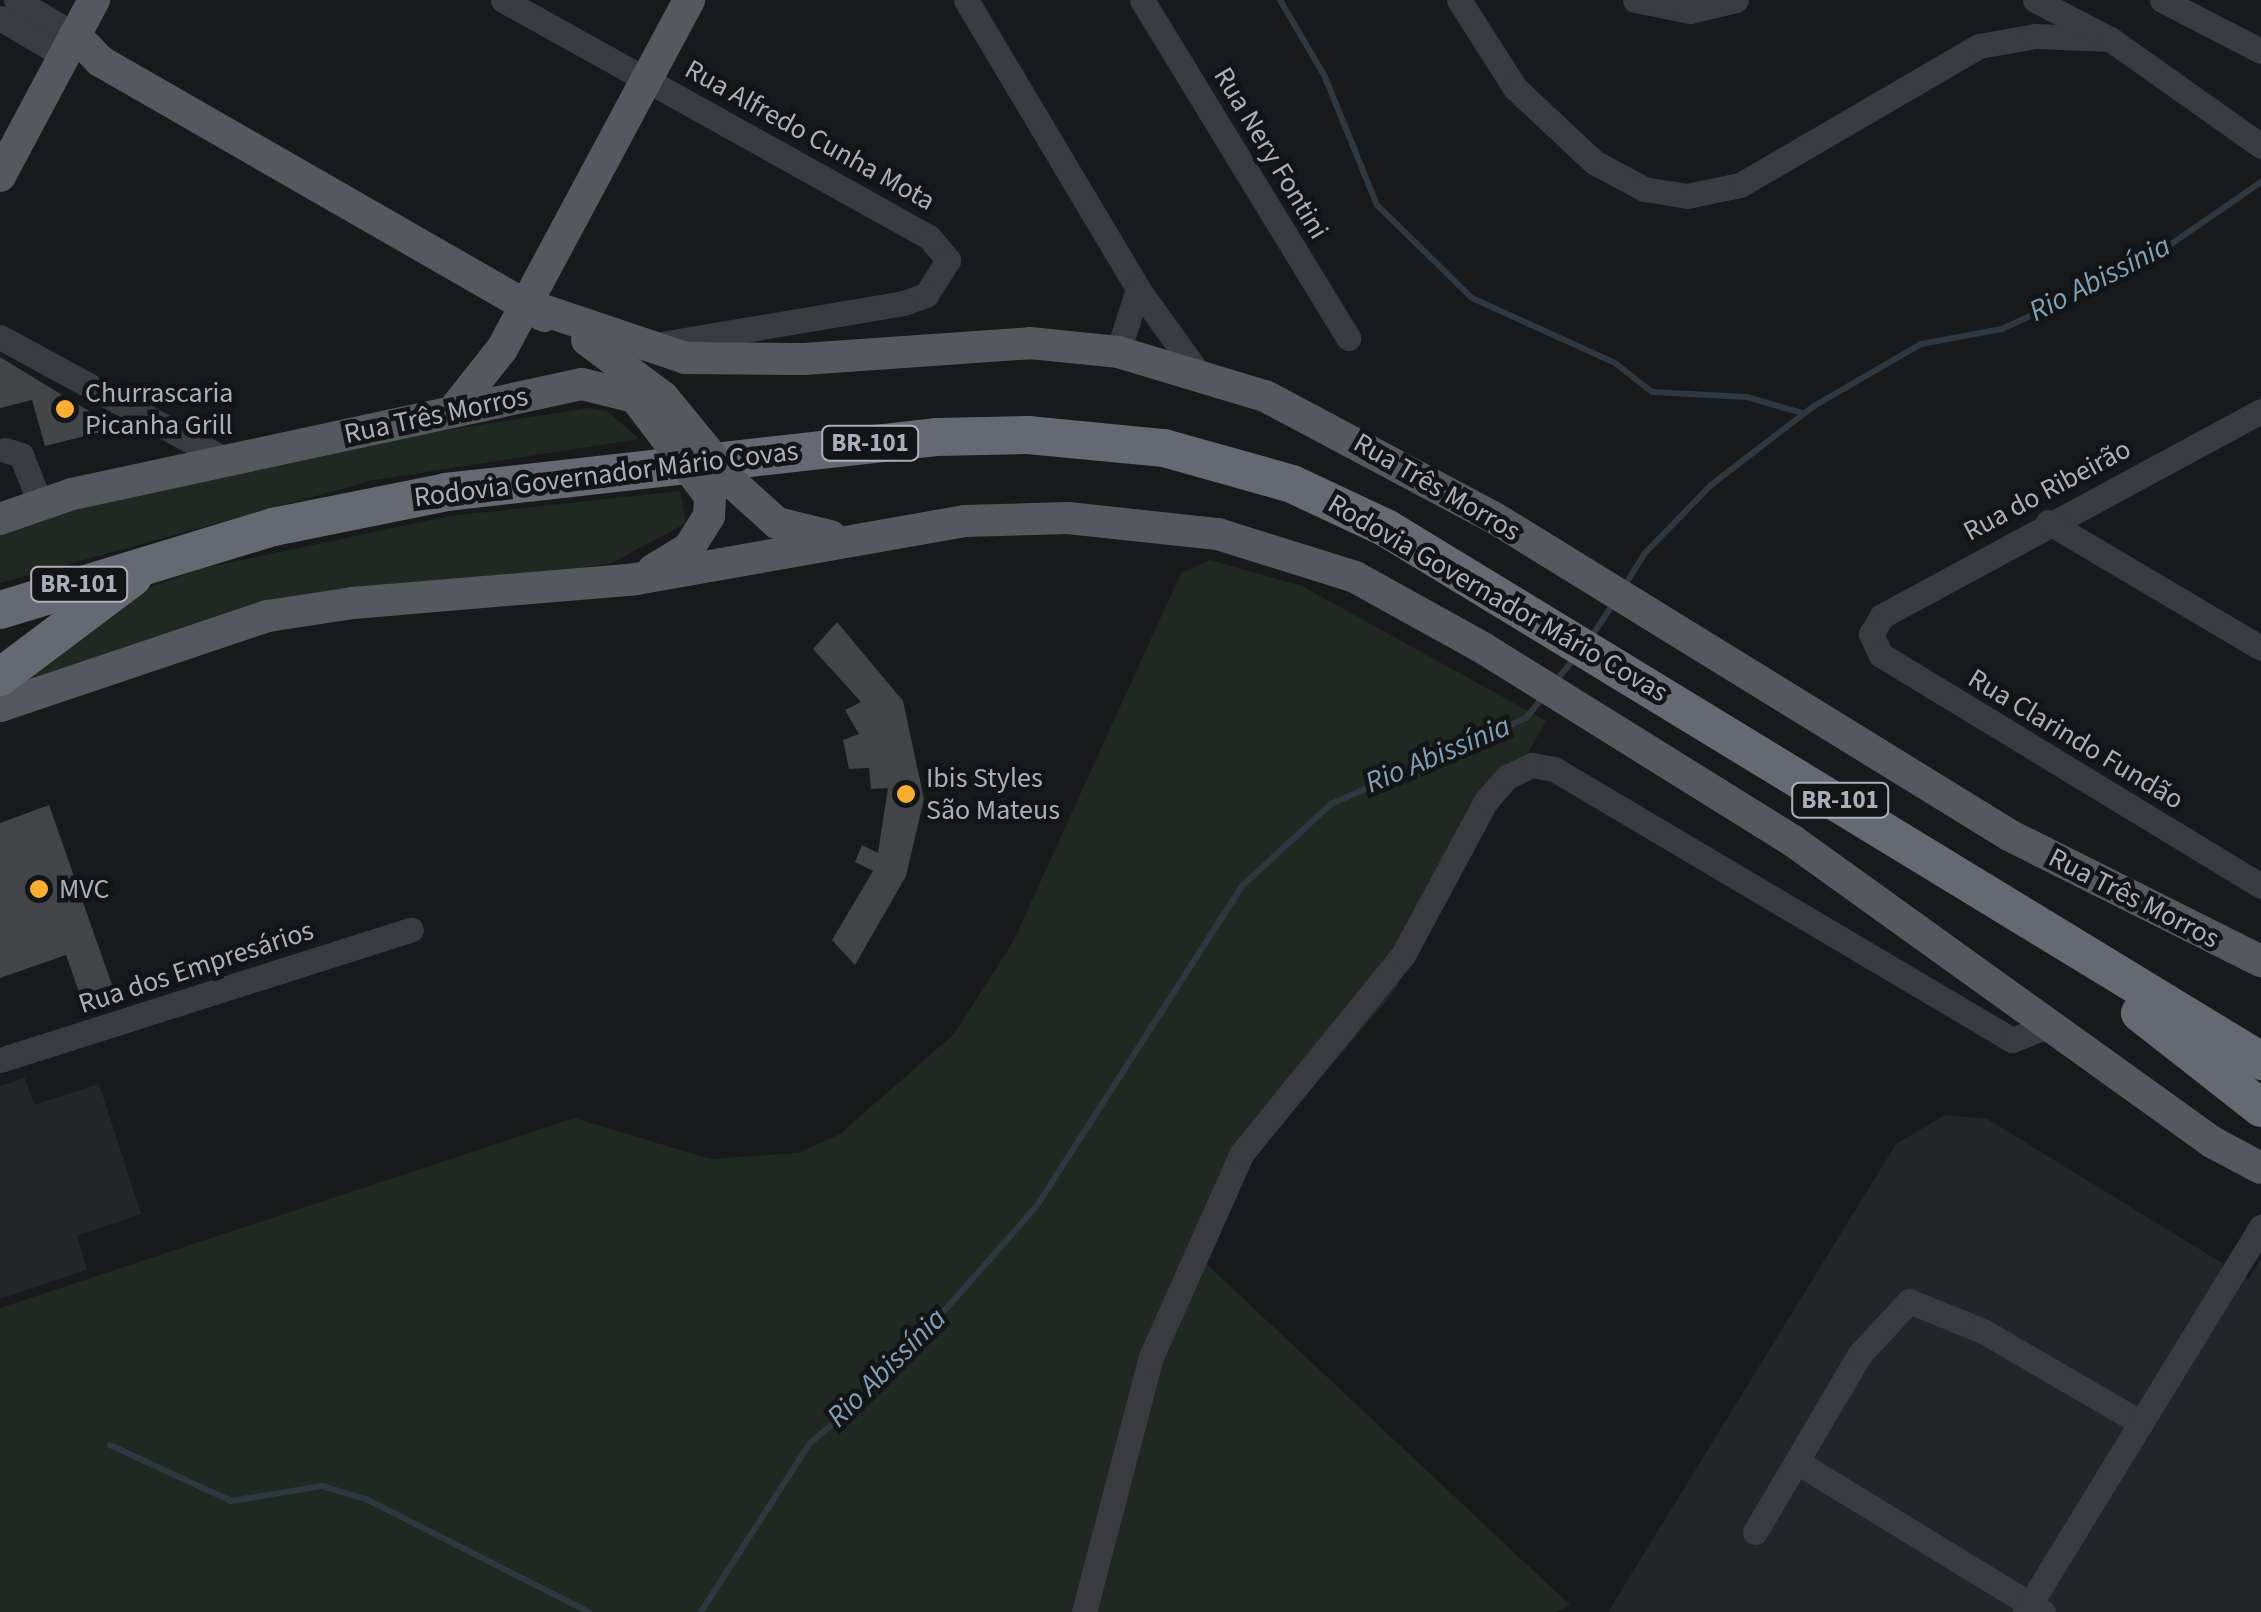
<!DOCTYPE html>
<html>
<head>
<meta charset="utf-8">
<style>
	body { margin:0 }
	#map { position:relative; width:2261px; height:1612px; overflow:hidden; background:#18191b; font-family:"Source Sans 3",sans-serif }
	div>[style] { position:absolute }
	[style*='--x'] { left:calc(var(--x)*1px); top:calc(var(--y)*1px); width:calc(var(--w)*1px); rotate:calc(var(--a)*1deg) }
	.built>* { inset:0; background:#242528 }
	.green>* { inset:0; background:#202921 }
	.stream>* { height:6px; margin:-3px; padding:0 3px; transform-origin:3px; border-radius:3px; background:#2e3840 }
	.building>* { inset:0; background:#424448 }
	.minor>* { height:25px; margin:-12.5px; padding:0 12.5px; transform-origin:12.5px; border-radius:12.5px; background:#393b40 }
	.major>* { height:32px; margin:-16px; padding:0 16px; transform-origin:16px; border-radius:16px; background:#55585f }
	.highway>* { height:38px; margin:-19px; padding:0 19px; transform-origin:19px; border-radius:19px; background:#656971 }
	.major-bridge>* { height:32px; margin:-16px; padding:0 16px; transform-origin:16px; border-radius:16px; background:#55585f }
	.dots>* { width:28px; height:28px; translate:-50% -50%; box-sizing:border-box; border:5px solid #131416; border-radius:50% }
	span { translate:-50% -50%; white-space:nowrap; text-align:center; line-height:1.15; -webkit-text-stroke:9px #131416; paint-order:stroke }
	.shield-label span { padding:2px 8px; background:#131416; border:2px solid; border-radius:8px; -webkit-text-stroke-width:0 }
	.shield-label { font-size:25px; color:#aab0bb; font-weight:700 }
	.street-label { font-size:28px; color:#aab0bb }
	.poi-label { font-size:28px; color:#aab0bb }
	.left { translate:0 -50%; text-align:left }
	.water-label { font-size:30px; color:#80a0b7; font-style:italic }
</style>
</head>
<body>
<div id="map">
	<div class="built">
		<div style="clip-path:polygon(25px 1078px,34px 1105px,99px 1084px,141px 1214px,77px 1236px,87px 1270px,0 1299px,0 1086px)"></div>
		<div style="clip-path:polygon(1945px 1115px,1987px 1119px,2248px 1279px,2261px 1259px,2261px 1612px,1608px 1612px,1896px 1144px)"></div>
	</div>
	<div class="green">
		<div style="clip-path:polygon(588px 408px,607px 411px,639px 439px,374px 480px,0 583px,0 531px,38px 517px,335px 448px)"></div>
		<div style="clip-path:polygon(680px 491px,686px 523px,612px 563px,172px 632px,0 692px,133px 594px,200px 569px,450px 516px)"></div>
		<div style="clip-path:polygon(1210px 560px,1302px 586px,1546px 721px,1393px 993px,1252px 1159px,1199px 1257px,1570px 1605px,1556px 1612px,0 1612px,0 1308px,574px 1118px,710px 1159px,798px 1153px,840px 1134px,954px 1034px,1013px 942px,1181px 573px)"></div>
	</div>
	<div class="stream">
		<div style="--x:1280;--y:0;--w:89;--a:59.7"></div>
		<div style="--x:1325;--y:77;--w:138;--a:67.9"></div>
		<div style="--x:1377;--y:205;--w:133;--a:44.4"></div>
		<div style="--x:1472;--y:298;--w:157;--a:24.4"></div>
		<div style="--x:1615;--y:363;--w:47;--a:38.1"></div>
		<div style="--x:1652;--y:392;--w:95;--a:3"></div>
		<div style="--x:1747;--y:397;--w:57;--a:16.2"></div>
		<div style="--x:1625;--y:585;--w:36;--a:-58"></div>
		<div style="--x:1644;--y:554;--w:96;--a:-45.8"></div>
		<div style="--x:1711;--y:485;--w:130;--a:-37.5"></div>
		<div style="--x:1814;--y:406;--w:124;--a:-30.1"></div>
		<div style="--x:1921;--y:344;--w:82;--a:-10.5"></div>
		<div style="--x:2002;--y:329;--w:76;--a:-24.9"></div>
		<div style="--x:2071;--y:297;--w:105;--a:-27.3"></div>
		<div style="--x:2164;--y:249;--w:118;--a:-34.6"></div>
		<div style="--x:1590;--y:639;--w:42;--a:-56.7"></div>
		<div style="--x:1555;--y:682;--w:32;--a:-51"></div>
		<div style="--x:110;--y:1445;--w:133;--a:24.8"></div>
		<div style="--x:231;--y:1501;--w:92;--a:-9.4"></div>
		<div style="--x:322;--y:1486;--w:46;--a:16.5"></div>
		<div style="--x:366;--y:1499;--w:250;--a:26.9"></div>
		<div style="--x:701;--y:1612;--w:201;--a:-57.2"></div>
		<div style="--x:810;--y:1443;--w:89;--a:-40"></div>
		<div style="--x:878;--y:1386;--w:239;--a:-48.6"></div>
		<div style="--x:1036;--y:1207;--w:383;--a:-57.3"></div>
		<div style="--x:1243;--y:885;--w:120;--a:-42.6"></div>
		<div style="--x:1331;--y:804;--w:213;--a:-23.8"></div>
		<div style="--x:1526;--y:718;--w:28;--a:-51"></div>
	</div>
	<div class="building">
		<div style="clip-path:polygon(0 357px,59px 393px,117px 428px,45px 446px,32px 400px,0 408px)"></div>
		<div style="clip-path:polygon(837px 622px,903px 701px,924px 799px,906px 876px,855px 965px,832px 940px,873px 871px,855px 862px,862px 845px,878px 853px,888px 788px,871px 789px,869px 768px,849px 769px,843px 740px,859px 734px,845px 710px,861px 702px,813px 649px)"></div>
		<div style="clip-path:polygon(49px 805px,119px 1005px,87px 1015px,66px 955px,0 978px,0 823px)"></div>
	</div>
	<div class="minor">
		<div style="--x:16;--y:0;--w:69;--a:30.7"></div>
		<div style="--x:503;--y:0;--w:487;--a:29.1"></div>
		<div style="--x:929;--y:237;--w:30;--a:50"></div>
		<div style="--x:948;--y:260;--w:41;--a:122.2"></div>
		<div style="--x:926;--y:295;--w:23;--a:160"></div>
		<div style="--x:904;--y:303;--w:257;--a:170.4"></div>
		<div style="--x:966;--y:0;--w:336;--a:59.2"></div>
		<div style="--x:1138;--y:289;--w:100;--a:54.4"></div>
		<div style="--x:1142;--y:0;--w:396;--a:58.6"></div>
		<div style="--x:1459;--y:0;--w:104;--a:57.5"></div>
		<div style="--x:1515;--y:88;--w:108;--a:43.1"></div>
		<div style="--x:1594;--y:162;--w:57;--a:28.4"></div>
		<div style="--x:1644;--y:189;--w:44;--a:9.2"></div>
		<div style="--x:1687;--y:196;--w:54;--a:-11.7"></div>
		<div style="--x:1740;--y:185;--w:276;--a:-30.2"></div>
		<div style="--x:1979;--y:46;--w:57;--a:-10.1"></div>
		<div style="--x:2035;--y:36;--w:75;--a:2.3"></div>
		<div style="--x:1635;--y:0;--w:56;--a:11.3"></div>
		<div style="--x:1690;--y:11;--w:47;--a:-13.4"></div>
		<div style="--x:2035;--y:0;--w:85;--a:27.5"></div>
		<div style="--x:2110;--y:39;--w:185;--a:35.3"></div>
		<div style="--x:2162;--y:0;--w:111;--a:27.3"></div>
		<div style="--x:0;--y:18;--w:74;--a:30.7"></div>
		<div style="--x:0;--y:337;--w:257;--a:28.6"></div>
		<div style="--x:1118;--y:352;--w:66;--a:-72.4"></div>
		<div style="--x:2261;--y:411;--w:431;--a:151.6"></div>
		<div style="--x:1882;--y:616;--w:21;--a:121"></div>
		<div style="--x:1871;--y:634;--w:23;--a:65"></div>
		<div style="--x:1881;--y:655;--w:445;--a:31.3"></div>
		<div style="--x:5;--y:450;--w:17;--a:17"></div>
		<div style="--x:21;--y:455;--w:52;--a:68.4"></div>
		<div style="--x:2048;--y:522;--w:247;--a:30.6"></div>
		<div style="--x:0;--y:1060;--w:431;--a:-17.6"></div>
		<div style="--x:1797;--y:1462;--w:288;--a:31.4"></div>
		<div style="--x:1755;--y:1532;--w:207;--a:-59.5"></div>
		<div style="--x:1860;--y:1354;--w:72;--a:-47.2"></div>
		<div style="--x:1909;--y:1301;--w:80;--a:22.1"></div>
		<div style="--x:1983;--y:1331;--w:183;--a:30.2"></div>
		<div style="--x:1084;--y:1612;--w:264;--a:-75.3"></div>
		<div style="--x:1151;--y:1357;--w:223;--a:-66"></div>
		<div style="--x:1242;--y:1153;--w:255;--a:-50.9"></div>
		<div style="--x:1403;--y:955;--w:175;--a:-61.7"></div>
		<div style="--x:1486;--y:801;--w:32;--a:-49"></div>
		<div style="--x:1507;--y:777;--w:28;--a:-26"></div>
		<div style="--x:1532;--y:765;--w:22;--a:10"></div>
		<div style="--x:1554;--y:769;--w:532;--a:30.61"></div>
		<div style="--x:2012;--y:1040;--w:44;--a:-21.3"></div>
		<div style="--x:2025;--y:1612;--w:452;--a:-58.5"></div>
	</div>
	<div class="major">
		<div style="--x:75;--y:35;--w:36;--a:46"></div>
		<div style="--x:100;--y:61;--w:512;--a:29.87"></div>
		<div style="--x:0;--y:176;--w:200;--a:-61.9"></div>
		<div style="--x:525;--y:304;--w:169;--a:18.6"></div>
		<div style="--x:685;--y:358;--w:119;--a:0.5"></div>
		<div style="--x:804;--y:359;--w:227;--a:-4"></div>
		<div style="--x:1030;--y:343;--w:88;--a:5.8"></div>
		<div style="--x:1118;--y:352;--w:153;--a:16.7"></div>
		<div style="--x:1265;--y:396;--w:258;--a:28"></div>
		<div style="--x:1493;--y:517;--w:606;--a:31.64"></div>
		<div style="--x:2009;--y:835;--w:282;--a:26.6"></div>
		<div style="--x:587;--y:340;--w:95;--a:36.9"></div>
		<div style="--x:452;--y:412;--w:80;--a:-51.6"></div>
		<div style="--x:502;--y:349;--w:396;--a:-61.8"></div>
		<div style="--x:736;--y:486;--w:55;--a:42.1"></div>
		<div style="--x:777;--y:523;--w:55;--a:13.8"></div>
		<div style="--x:0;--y:519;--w:76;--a:-19.1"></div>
		<div style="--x:72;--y:494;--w:522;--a:-12.17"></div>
		<div style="--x:582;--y:384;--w:55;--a:13.8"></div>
		<div style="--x:653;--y:570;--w:42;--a:-31.4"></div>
		<div style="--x:689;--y:548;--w:38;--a:-58"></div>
		<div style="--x:709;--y:516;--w:20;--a:-87"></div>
		<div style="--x:0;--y:706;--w:283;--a:-18.6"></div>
		<div style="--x:268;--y:616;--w:86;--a:-8.7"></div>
		<div style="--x:353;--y:603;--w:284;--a:-4.8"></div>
		<div style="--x:636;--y:579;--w:334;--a:-10"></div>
		<div style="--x:965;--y:521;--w:103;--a:-1.7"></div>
		<div style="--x:1068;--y:518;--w:151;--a:6.1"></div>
		<div style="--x:1218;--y:534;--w:144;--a:17.4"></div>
		<div style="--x:1355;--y:577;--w:146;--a:29"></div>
		<div style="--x:1483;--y:648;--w:365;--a:31.9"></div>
		<div style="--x:1793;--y:841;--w:516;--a:35.69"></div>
		<div style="--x:2212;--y:1142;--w:55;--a:28"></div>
	</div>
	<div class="highway">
		<div style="--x:0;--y:610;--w:285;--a:-16.9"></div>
		<div style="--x:273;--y:527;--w:177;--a:-11.4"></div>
		<div style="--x:446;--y:492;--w:493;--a:-6.4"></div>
		<div style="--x:936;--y:437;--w:92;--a:-1.2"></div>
		<div style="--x:1028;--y:435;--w:137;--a:5.5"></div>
		<div style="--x:1164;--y:448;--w:133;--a:15.7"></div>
		<div style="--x:1292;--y:484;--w:104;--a:25.1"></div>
		<div style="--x:1386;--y:528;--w:1025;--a:31.35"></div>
		<div style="--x:0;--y:677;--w:166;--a:-36.9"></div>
		<div style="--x:2140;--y:1013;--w:154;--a:38.1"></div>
	</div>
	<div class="major-bridge">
		<div style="--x:635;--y:397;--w:124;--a:52.9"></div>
		<div style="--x:663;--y:397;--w:115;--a:50.6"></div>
	</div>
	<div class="dots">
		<div style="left:65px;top:409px;background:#f9ae32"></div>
		<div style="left:906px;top:794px;background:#f9ae32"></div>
		<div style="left:39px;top:889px;background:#f9ae32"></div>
	</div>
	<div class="shield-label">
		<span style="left:870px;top:443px">BR-101</span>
		<span style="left:79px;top:584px">BR-101</span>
		<span style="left:1840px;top:800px">BR-101</span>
	</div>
	<div class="street-label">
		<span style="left:810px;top:135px;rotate:29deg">Rua Alfredo Cunha Mota</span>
		<span style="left:1271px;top:153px;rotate:59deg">Rua Nery Fontini</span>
		<span style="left:436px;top:415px;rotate:-12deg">Rua Três Morros</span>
		<span style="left:606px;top:474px;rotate:-7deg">Rodovia Governador Mário Covas</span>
		<span style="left:1437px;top:487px;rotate:30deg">Rua Três Morros</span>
		<span style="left:2047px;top:490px;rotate:-28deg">Rua do Ribeirão</span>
		<span style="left:1498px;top:598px;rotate:30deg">Rodovia Governador Mário Covas</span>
		<span style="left:2076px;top:739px;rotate:31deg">Rua Clarindo Fundão</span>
		<span style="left:2134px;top:898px;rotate:27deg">Rua Três Morros</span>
		<span style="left:196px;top:967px;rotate:-18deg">Rua dos Empresários</span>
	</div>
	<div class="poi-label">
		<span class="left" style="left:85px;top:409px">Churrascaria<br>Picanha Grill</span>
		<span class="left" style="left:926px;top:794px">Ibis Styles<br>São Mateus</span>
		<span class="left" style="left:59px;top:889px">MVC</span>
	</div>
	<div class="water-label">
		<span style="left:2100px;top:279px;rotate:-27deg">Rio Abissínia</span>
		<span style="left:1438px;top:755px;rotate:-23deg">Rio Abissínia</span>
		<span style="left:887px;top:1368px;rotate:-45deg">Rio Abissínia</span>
	</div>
</div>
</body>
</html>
